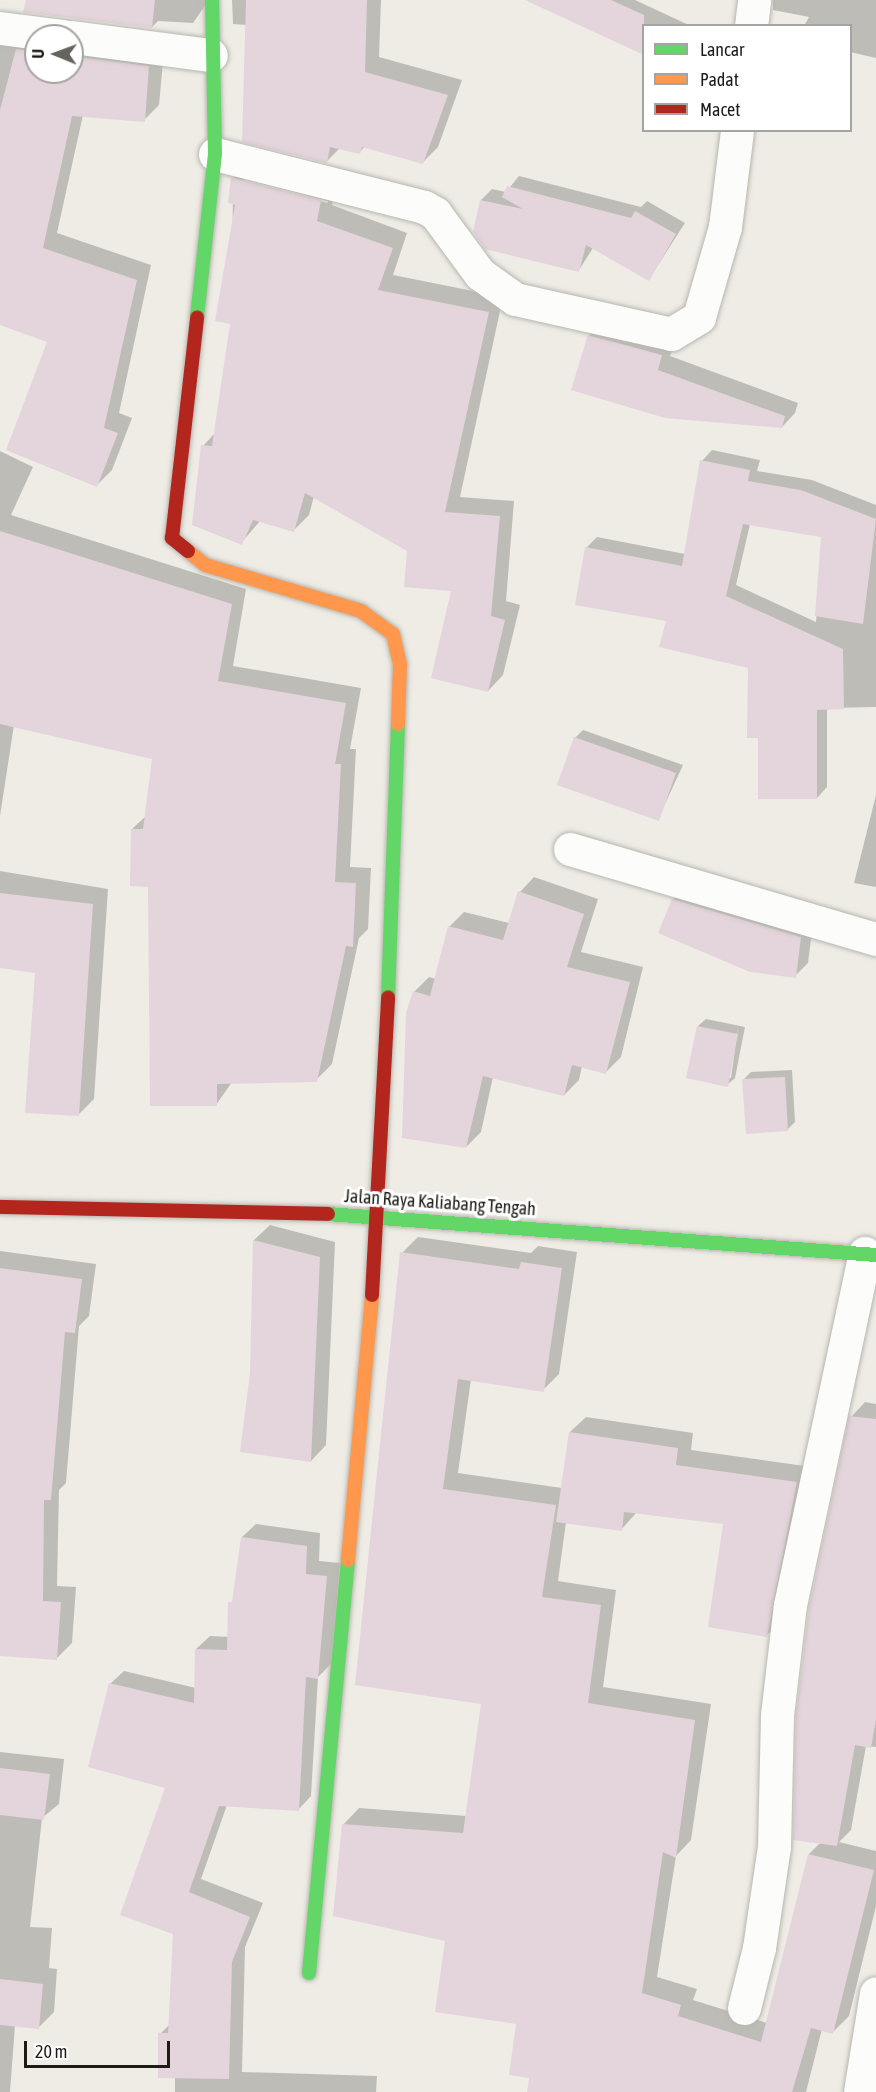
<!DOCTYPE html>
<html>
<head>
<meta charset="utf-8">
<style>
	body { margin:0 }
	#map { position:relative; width:876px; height:2092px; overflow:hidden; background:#eeece5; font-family:"Asap Condensed",sans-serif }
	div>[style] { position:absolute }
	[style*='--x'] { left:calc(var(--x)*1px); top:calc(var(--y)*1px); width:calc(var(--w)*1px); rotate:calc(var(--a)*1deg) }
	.shadow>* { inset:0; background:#0003 }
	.building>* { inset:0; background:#e4d4db }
	.roads { filter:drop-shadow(0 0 2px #b7b6b0) drop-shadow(0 0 2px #b7b6b0) }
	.street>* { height:33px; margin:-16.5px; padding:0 16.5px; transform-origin:16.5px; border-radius:16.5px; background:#fcfcfb }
	.fast>* { height:14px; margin:-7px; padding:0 7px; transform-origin:7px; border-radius:7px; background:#63d668 }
	.slow>* { height:14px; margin:-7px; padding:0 7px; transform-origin:7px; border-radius:7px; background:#ff974d }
	.jam>* { height:14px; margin:-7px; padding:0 7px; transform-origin:7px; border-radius:7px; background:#b3261e }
	span { translate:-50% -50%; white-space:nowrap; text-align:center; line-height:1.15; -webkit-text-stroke:6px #fff; paint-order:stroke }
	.street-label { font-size:18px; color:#1c1b16 }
	.legend { position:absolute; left:642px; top:24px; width:210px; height:108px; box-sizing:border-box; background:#fff; border:2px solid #a4a4a2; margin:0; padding:8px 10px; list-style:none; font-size:18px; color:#1c1b16 }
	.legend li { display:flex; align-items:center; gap:12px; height:30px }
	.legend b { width:30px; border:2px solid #a4a4a2 }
	.north { position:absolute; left:24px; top:24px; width:60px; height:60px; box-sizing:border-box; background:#fff; border:2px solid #a4a4a2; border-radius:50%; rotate:271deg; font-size:16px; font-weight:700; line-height:24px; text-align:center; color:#1c1b16 }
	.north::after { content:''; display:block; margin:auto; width:21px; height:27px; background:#66645e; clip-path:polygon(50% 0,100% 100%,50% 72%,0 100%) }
	.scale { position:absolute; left:24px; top:2041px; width:146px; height:27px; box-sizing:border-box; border:3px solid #1c1b16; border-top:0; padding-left:8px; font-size:18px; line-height:21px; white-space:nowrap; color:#1c1b16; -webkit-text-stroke:4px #fff; paint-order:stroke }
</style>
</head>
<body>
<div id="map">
	<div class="shadow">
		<div style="clip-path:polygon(56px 0,209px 0,193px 23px,158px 21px,152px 27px)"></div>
		<div style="clip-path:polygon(232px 0,381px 0,379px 57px,462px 80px,438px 147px,423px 162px,365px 146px,360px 152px,340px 148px,327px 161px,247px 25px,233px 24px)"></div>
		<div style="clip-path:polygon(588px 0,635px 0,691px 26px,644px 26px)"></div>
		<div style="clip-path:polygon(773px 0,876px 0,876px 58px,850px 52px,850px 26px,804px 26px,809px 17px,773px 10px)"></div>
		<div style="clip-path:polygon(0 26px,36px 36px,36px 72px,72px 72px,72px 37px,164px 51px,159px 105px,144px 120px,83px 115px,57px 233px,151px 265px,119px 413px,132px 418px,112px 470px,97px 485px,49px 341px,0 324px)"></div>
		<div style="clip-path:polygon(evenodd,248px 163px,335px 185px,332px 205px,407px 233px,393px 275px,503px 297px,460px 497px,514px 501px,506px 601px,520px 605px,503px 675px,488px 691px,453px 590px,409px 550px,314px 496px,309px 515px,294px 530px,260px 521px,241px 543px,203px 446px,215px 433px,232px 323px,233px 178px,248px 163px,244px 179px,328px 201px,328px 203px,244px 182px,244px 179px)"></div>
		<div style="clip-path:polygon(519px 176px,641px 207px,647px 201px,685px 223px,649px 279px,593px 248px,579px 270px,481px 200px,492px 189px,506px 192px)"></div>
		<div style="clip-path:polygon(603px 322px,675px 342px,670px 356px,798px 403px,795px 413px,782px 427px,666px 417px,589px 335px)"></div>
		<div style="clip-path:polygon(evenodd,712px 450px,760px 460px,757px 471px,812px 480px,876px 505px,876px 707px,827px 708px,827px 787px,817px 798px,759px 736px,750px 667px,668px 619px,586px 548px,597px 537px,685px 554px,702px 461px,712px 450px,750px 524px,823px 535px,816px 622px,736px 585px,750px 524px)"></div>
		<div style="clip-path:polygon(0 451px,33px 467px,11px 515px,246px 589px,233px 666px,361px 688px,350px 749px,356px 749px,350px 867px,371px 868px,368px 929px,359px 938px,332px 1064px,316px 1080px,232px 1082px,216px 1105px,132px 829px,147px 815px,154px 758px,14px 725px,0 816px)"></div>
		<div style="clip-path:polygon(583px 730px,683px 765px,658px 819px,575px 738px)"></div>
		<div style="clip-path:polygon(876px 795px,876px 887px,854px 883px)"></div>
		<div style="clip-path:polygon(0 871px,108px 889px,94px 1099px,79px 1114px,36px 971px,0 967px)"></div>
		<div style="clip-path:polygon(534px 877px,598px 899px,581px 952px,643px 967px,621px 1057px,606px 1072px,582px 1066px,579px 1080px,564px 1095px,493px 1077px,481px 1132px,466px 1147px,414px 992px,429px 977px,436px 979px,449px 927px,464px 912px,509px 923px,520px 892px)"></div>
		<div style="clip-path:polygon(686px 887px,813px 924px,808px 963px,795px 976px,673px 899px)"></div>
		<div style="clip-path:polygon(evenodd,706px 1019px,745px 1027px,735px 1078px,727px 1085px,698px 1026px,706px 1019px,738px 1027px,731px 1078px,728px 1078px,738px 1027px)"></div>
		<div style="clip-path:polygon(792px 1070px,795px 1122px,787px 1130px,743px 1080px,751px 1072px)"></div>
		<div style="clip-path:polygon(270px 1225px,335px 1242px,326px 1445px,311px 1461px,252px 1373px,254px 1240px)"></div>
		<div style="clip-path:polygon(418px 1237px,531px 1253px,538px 1246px,577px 1252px,559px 1374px,543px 1390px,471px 1379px,458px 1473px,562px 1488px,570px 1432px,586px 1417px,693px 1433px,691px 1450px,812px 1467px,782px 1620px,767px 1635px,725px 1522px,637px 1512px,621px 1530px,566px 1522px,558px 1581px,616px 1590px,603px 1687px,711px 1704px,691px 1840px,676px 1856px,657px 1977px,697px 1989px,693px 2000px,767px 2023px,809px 1854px,821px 1842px,851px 1417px,865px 1402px,876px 1404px,876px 1747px,866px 1746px,851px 1830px,839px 1842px,876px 1851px,876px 1906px,849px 2016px,833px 2032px,822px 2029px,806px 2092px,529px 2092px,531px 2077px,518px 2023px,343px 1825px,359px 1808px,467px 1816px,483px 1702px,356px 1683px,402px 1253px)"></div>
		<div style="clip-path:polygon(0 1251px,96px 1264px,89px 1316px,79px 1326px,66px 1483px,59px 1490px,57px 1586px,76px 1587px,72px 1643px,56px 1659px,0 1655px)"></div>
		<div style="clip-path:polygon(256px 1524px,320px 1533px,319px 1561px,340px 1563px,331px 1664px,318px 1677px,311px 1796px,298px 1810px,227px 1805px,201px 1879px,263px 1903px,245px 1947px,242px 2072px,377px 2076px,376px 2092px,175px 2092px,175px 2077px,160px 2034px,170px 2024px,174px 1933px,167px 1787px,110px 1684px,124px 1671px,196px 1688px,196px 1649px,210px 1636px,229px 1637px,242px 1537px)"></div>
		<div style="clip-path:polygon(0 1752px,64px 1759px,59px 1804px,42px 1818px,30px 1927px,52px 1928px,49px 1968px,57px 1969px,54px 2012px,39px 2027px,15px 2025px,10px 2092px,0 2092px)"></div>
	</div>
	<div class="building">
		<div style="clip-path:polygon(26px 0,155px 0,152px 28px,23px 12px)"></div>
		<div style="clip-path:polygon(246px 0,367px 0,365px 72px,448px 95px,423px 164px,362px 147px,360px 154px,330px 147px,327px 163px,242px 142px)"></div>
		<div style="clip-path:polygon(525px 0,611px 0,644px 15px,644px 55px)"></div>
		<div style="clip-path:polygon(16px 49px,36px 51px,36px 72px,72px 72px,72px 56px,149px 66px,145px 122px,72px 116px,43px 248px,137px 280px,104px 428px,118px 433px,97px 487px,6px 450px,47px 342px,0 325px,0 110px)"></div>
		<div style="clip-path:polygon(231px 177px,321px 200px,317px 221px,393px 248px,378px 290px,489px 312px,445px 512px,500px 516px,491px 616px,505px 620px,488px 692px,431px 678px,451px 591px,404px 587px,407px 551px,305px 493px,294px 532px,253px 520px,242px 545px,192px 525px,201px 445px,212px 446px,230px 324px,215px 321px,235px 205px,228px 203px)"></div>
		<div style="clip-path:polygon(507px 186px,631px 218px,635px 211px,676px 234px,649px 281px,586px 245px,579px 272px,485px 249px,473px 232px,480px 200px,523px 209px,502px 197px)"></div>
		<div style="clip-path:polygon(588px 335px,662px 355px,658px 370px,785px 416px,782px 428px,665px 418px,571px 390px)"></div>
		<div style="clip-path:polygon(700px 460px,750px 470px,748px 481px,801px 490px,876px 519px,863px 624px,815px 616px,821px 537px,743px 524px,726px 596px,843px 649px,844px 709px,817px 710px,817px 799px,758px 799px,758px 738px,747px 738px,748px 668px,659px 647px,666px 621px,575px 605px,585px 547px,682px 566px)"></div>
		<div style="clip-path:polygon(0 531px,232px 604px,218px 681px,346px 703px,335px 764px,341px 764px,335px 882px,356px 883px,353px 947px,346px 946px,317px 1082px,217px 1084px,217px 1106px,150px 1106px,148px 887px,130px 886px,131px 829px,143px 829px,152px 759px,0 724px)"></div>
		<div style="clip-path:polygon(574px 737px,676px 773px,659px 821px,557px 785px)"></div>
		<div style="clip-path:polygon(518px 891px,584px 914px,567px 967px,630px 982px,606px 1074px,572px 1065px,564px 1096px,483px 1076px,466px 1148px,402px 1138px,406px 1013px,413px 991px,430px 996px,448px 926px,503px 940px)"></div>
		<div style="clip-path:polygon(0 893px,93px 904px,79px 1116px,25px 1113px,35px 973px,0 968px)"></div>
		<div style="clip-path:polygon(672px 899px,801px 937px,796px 978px,750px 972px,658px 933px)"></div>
		<div style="clip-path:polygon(697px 1026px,738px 1034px,728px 1087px,686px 1078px)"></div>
		<div style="clip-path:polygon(785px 1077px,788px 1131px,746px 1134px,742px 1079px)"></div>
		<div style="clip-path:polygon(253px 1240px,320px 1257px,311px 1462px,240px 1452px,250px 1373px)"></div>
		<div style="clip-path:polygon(400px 1252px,519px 1269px,521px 1262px,562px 1268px,544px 1392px,458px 1379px,443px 1489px,556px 1505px,542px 1597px,601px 1605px,588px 1703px,695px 1720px,676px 1858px,663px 1852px,642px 1993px,681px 2005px,678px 2016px,761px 2042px,808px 1854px,874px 1870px,833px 2034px,811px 2028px,792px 2092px,527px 2092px,529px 2078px,509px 2075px,516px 2024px,435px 2012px,445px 1941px,333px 1916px,342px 1824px,463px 1833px,481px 1704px,355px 1685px)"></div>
		<div style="clip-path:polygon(0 1268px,82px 1279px,75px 1333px,65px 1332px,51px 1500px,44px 1500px,43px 1601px,61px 1602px,57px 1660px,0 1656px)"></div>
		<div style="clip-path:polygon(849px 1416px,876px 1419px,876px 1720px,871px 1748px,855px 1745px,837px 1846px,793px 1840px,796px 1716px,809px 1608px)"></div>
		<div style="clip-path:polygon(569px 1432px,678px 1448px,676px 1465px,797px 1482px,767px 1637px,708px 1627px,723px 1524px,624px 1512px,622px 1531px,556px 1522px)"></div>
		<div style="clip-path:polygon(241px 1537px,307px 1546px,306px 1574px,327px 1576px,318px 1679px,306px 1677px,299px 1811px,219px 1806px,189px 1892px,250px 1917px,232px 1962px,229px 2079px,158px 2078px,158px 2033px,168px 2033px,173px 1934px,120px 1915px,165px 1788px,88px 1767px,109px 1683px,194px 1703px,195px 1649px,227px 1650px,228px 1602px,232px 1602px)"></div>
		<div style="clip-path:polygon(0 1768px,50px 1774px,44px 1820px,0 1815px)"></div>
		<div style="clip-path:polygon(0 1979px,43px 1984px,39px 2029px,0 2025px)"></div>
	</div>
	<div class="roads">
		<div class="street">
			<div style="--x:751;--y:26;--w:26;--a:-83"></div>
			<div style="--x:0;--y:28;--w:64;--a:7.2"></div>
			<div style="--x:72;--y:37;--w:140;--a:7.4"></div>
			<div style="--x:215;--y:154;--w:216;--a:14.2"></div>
			<div style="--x:424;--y:207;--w:13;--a:29"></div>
			<div style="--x:435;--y:213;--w:76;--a:53.6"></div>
			<div style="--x:480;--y:274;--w:43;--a:35.5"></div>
			<div style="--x:515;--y:299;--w:160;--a:12.6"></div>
			<div style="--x:671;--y:334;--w:33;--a:-31"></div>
			<div style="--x:699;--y:317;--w:94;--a:-73.9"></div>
			<div style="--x:725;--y:227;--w:98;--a:-82.9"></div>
			<div style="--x:570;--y:849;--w:319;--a:16.4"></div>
			<div style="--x:744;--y:2008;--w:62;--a:-76"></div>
			<div style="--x:759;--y:1948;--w:102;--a:-81.6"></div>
			<div style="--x:774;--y:1847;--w:132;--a:-88.7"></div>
			<div style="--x:777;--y:1715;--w:111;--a:-83.3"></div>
			<div style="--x:790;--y:1605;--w:360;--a:-78"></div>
			<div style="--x:860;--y:2092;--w:100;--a:-80.8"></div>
		</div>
		<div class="fast">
			<div style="--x:197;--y:317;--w:164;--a:-83.7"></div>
			<div style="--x:215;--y:154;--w:154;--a:-91.1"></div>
			<div style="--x:388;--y:997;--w:273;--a:-87.9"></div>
			<div style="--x:328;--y:1214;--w:550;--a:4.28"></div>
			<div style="--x:309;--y:1973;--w:415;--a:-84.6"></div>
		</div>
		<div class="slow">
			<div style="--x:188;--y:551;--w:22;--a:39"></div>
			<div style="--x:205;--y:565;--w:163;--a:16.4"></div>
			<div style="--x:361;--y:611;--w:39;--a:36"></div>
			<div style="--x:393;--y:634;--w:32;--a:77"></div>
			<div style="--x:400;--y:665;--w:59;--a:91.9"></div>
			<div style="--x:348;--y:1560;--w:266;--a:-84.8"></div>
		</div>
		<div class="jam">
			<div style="--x:188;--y:551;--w:21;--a:-141"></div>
			<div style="--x:172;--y:538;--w:222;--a:-83.5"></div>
			<div style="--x:0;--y:1207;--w:328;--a:1.2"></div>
			<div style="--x:372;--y:1295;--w:298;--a:-86.9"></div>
		</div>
	</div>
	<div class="street-label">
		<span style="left:440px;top:1203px;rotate:4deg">Jalan Raya Kaliabang Tengah</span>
	</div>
	<ul class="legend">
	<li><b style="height:8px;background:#63d668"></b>Lancar</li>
	<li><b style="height:8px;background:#ff974d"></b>Padat</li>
	<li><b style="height:8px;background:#b3261e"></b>Macet</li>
	</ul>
	<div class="north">U</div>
	<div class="scale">20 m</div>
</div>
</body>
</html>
